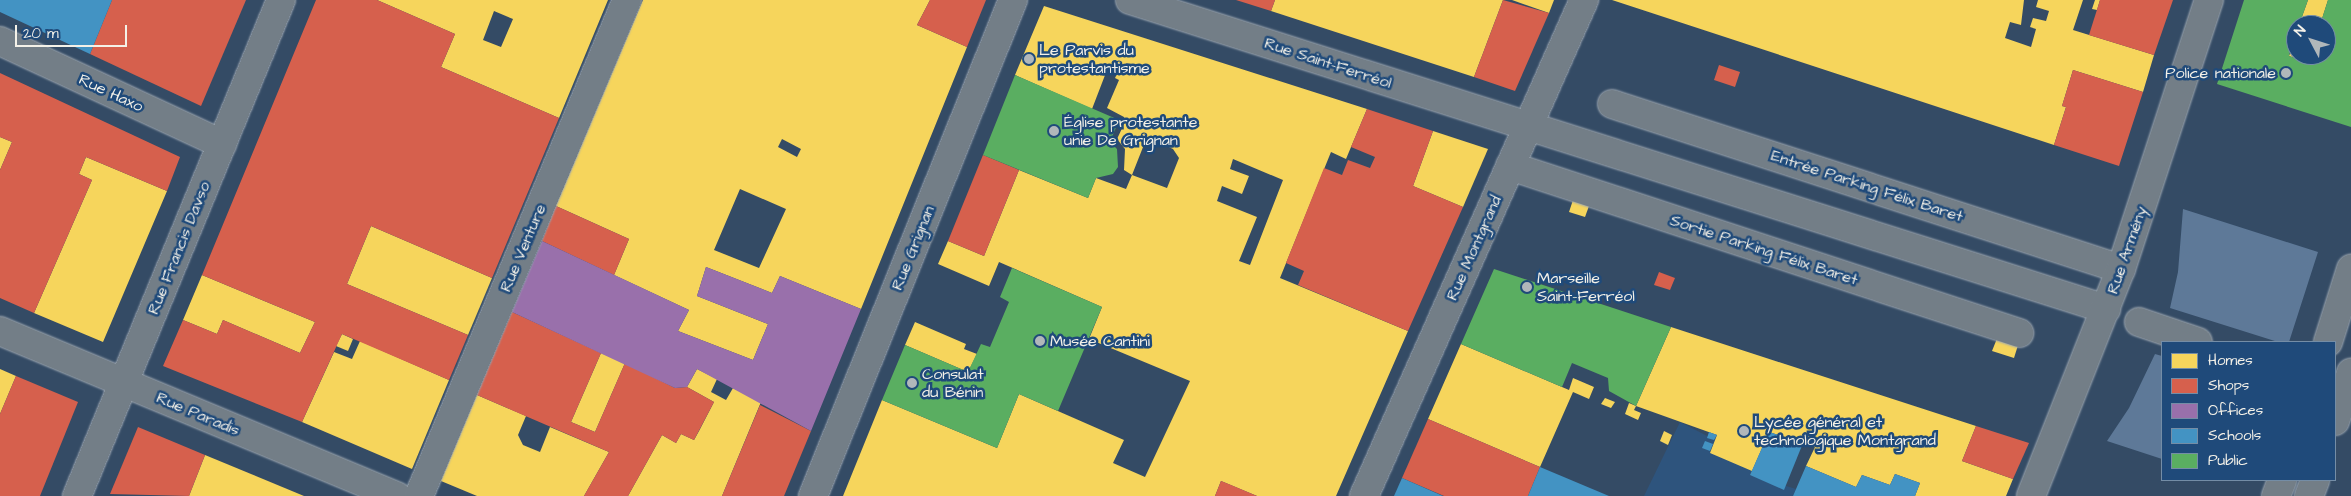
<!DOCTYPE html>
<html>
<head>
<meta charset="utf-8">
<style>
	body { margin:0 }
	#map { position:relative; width:2351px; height:496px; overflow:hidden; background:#344b65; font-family:"Architects Daughter",sans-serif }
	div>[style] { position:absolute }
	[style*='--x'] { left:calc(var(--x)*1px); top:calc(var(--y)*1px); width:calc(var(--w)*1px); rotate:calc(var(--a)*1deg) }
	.built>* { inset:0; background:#2e547d }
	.water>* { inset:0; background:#5e7998 }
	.homes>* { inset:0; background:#f6d55c }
	.shops>* { inset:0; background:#d6604d }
	.offices>* { inset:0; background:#9970ab }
	.schools>* { inset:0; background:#4393c3 }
	.public>* { inset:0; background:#5aae61 }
	.roads { filter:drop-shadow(0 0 1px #9ba5af) drop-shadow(0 0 1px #9ba5af) }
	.minor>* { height:28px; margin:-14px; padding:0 14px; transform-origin:14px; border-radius:14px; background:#737e87 }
	.dots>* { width:14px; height:14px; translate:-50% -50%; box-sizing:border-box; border:2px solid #1f4a7a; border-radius:50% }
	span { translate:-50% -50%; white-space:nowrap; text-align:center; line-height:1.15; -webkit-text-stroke:5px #1f4a7a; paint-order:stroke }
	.poi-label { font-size:16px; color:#f4f1e8 }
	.left { translate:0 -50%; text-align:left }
	.right { translate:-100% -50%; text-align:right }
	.street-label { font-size:16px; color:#f4f1e8 }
	.legend { position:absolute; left:2161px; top:341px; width:175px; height:140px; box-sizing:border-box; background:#1f4a7a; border:1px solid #748da6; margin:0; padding:6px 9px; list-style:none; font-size:15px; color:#f4f1e8 }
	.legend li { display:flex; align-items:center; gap:10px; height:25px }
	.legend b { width:25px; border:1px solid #748da6 }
	.north { position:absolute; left:2286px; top:15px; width:50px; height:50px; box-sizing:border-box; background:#1f4a7a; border:1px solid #748da6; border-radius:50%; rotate:310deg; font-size:14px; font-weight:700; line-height:20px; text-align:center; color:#f4f1e8 }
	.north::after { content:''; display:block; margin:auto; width:18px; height:22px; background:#b1b7ba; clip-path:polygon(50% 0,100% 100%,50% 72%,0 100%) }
	.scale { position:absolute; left:15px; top:25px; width:112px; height:22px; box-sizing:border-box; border:2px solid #f4f1e8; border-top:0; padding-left:6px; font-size:15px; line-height:18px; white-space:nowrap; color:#f4f1e8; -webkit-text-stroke:4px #1f4a7a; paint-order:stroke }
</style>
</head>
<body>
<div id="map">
	<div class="built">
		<div style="clip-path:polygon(1751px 353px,1797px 368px,1750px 475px,1796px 489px,1793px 496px,1644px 496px,1680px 422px,1715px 440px)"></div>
	</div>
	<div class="water">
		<div style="clip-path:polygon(2183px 209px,2318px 252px,2289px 342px,2278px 342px,2170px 308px,2178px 272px)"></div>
		<div style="clip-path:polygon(2155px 354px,2162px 356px,2162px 459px,2107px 441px,2129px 408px)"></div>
	</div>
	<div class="homes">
		<div style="clip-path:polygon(evenodd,377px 0,608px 0,559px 118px,441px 67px,455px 34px,377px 0,494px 11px,513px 19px,501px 47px,483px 40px,494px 11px)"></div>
		<div style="clip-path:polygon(evenodd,643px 0,930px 0,917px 25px,967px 47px,861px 309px,780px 276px,772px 293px,706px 267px,697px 296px,768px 324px,753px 360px,678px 331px,689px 310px,614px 275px,629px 239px,556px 206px,643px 0,782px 139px,801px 149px,797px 157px,778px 147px,782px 139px,643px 0,740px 189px,786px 209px,759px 268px,714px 250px,740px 189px)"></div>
		<div style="clip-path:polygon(1275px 0,1503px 0,1474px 77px,1271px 11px)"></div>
		<div style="clip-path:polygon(1512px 0,1554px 0,1549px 13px)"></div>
		<div style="clip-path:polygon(1612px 0,2024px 0,2021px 25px,2010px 22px,2005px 38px,2031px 47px,2036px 29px,2030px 27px,2033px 18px,2046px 21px,2049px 11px,2036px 7px,2038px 0,2083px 0,2073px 30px,2154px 55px,2143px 92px,2073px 70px,2062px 106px,2066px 107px,2054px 145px)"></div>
		<div style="clip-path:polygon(2095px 0,2100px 0,2097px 10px,2092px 9px)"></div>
		<div style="clip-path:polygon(2308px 0,2328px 0,2320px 25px,2299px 25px)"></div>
		<div style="clip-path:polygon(evenodd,1044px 6px,1367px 109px,1346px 159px,1331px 152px,1280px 278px,1408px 331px,1336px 496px,1257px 496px,1221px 481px,1215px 496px,843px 496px,882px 400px,997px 448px,1019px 394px,1124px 440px,1113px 463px,1145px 477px,1190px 381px,1089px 339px,1102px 307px,999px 262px,989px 286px,938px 264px,948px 241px,984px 256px,1019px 170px,1088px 198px,1096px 178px,1126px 189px,1132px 175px,1124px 170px,1125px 149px,1117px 139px,1125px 122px,1124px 117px,1107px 108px,1119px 80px,1115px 78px,1117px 74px,1107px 70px,1092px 109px,1015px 75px,1044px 6px,1147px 137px,1173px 149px,1179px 158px,1167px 188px,1132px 175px,1147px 137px,1044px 6px,1233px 159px,1283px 180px,1250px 265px,1239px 261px,1257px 217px,1217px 201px,1222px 186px,1242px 194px,1249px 176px,1230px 169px,1233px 159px)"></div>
		<div style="clip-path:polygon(2296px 37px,2296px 55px,2311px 55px,2308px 62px,2289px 56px)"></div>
		<div style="clip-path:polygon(1433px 131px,1488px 149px,1463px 207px,1413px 186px)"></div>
		<div style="clip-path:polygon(0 137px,12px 142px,0 170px)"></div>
		<div style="clip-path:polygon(86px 157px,167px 191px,103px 342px,34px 313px,92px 180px,79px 174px)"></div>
		<div style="clip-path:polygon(1573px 200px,1589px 206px,1585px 217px,1569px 212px)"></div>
		<div style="clip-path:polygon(371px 226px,492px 278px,468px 335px,347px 284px)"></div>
		<div style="clip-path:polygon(202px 275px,315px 322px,300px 353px,223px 320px,217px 334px,183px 320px)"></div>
		<div style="clip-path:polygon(915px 322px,966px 344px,964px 349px,977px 354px,968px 372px,905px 345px)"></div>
		<div style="clip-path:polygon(1671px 327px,1976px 426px,1962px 461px,2013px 479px,2006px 496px,1915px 496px,1920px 483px,1895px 474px,1890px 485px,1862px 475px,1856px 487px,1806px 466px,1815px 447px,1769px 432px,1752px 471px,1710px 453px,1717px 435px,1636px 406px,1634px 410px,1641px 413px,1638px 420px,1625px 414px,1629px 403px,1636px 406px)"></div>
		<div style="clip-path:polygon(342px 334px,353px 339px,348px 351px,336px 346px)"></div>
		<div style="clip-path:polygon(1998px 336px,2019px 342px,2014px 358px,1992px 351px)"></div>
		<div style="clip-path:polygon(360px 341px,449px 380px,412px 469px,302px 422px,334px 352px,352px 359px)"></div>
		<div style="clip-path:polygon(1461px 344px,1569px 390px,1573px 378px,1594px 387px,1589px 399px,1573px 392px,1540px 467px,1428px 419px)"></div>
		<div style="clip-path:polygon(601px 353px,625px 363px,595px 432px,571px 422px)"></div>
		<div style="clip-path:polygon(0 369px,16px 376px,0 414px)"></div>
		<div style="clip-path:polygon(697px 369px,717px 379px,711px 392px,726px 400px,733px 388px,761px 402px,722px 496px,628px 496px,662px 435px,676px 443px,681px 434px,694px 440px,699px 431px,714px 402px,687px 387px)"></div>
		<div style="clip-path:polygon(477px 395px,526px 416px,518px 435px,523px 445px,540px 452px,550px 427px,609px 452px,584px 496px,477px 496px,441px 481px)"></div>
		<div style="clip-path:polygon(1605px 398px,1615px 402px,1611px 408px,1601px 404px)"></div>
		<div style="clip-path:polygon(1664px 431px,1672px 435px,1668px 445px,1660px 441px)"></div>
		<div style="clip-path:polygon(205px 455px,251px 474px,304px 496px,189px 496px)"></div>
	</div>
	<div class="shops">
		<div style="clip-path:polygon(112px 0,246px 0,201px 106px,90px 54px)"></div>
		<div style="clip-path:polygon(316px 0,377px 0,455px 34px,441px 67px,559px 118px,492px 278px,371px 226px,347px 284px,468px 335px,449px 380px,342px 334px,302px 422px,163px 366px,183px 320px,217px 334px,223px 320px,300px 353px,315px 322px,202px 275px)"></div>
		<div style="clip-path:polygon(930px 0,986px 0,967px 47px,917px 25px)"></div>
		<div style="clip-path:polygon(1236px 0,1275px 0,1271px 11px)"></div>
		<div style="clip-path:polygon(1503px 0,1549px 13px,1515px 91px,1474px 77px)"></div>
		<div style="clip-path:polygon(2100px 0,2173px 0,2154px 55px,2089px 35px)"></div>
		<div style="clip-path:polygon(1719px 65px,1740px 72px,1735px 87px,1714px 80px)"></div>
		<div style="clip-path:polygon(2073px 70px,2143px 92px,2119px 166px,2054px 145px,2066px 107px,2062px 106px)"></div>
		<div style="clip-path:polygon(0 73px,180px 157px,167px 191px,86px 157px,79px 174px,92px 180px,34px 313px,0 298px,0 170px,12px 142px,0 137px)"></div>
		<div style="clip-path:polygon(1367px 109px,1433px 131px,1413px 186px,1463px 207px,1408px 331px,1298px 285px,1304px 271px,1286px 263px,1324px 168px,1342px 175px,1348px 160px,1370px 168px,1375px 157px,1351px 147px)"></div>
		<div style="clip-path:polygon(983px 155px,1019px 170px,984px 256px,948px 241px)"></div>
		<div style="clip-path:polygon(556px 206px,629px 239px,614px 275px,542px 241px)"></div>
		<div style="clip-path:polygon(1659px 272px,1675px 278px,1670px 290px,1654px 285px)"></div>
		<div style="clip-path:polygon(512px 312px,601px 353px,571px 422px,595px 432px,625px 363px,675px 388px,687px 387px,714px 402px,694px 440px,681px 434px,676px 443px,662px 435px,628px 496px,584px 496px,609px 452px,477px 395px)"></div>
		<div style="clip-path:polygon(16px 376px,78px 402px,40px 496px,0 496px,0 414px)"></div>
		<div style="clip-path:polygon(760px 405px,811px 431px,784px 496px,722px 496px)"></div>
		<div style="clip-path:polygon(1428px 419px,1540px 467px,1528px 496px,1444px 496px,1402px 478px)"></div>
		<div style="clip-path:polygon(1976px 426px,2029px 443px,2013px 479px,1962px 461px)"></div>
		<div style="clip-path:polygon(138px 427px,205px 455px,189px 496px,110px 494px)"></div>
		<div style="clip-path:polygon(1221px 481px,1231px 485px,1257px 496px,1215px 496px)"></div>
	</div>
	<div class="offices">
		<div style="clip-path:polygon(542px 241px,689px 310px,678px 331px,753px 360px,768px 324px,697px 296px,706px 267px,772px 293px,780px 276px,861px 309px,811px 431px,697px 369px,687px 387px,675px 388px,512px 312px)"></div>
	</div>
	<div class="schools">
		<div style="clip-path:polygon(0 0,112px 0,90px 54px,0 12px)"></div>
		<div style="clip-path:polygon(1709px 432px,1717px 435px,1714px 440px,1707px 438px)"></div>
		<div style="clip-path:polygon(1769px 432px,1803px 443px,1784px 490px,1750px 475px)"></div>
		<div style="clip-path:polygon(1705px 441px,1713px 444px,1710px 451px,1702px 448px)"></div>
		<div style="clip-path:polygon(1806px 466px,1856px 487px,1862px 475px,1890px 485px,1895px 474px,1920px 483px,1915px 496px,1793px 496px)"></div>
		<div style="clip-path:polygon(1540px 467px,1609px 496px,1528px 496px)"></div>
		<div style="clip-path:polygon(1402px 478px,1443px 496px,1394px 496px)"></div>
	</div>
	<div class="public">
		<div style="clip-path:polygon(2244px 0,2308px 0,2299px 25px,2296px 25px,2289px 56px,2308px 62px,2311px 55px,2326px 55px,2326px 25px,2320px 25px,2328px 0,2351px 0,2351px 127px,2217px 84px)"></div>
		<div style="clip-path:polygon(1015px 75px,1119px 120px,1110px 142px,1117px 149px,1118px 167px,1113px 174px,1096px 178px,1088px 198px,983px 155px)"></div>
		<div style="clip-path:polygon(1012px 268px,1102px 307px,1058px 411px,1019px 394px,997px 448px,882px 400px,905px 345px,968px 372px,981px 344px,990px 347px,1009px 302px,1000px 297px)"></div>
		<div style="clip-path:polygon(1494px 269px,1671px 327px,1636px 406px,1609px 391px,1608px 378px,1572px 363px,1562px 387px,1461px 344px)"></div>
	</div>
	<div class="roads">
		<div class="minor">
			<div style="--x:1130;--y:0;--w:1024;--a:17.57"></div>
			<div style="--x:0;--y:41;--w:245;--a:24.9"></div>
			<div style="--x:1612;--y:104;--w:535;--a:17.96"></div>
			<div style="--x:1510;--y:166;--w:536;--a:18.16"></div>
			<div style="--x:2139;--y:322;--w:62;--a:18.7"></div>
			<div style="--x:0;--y:331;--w:430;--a:22.6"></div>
			<div style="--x:2328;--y:342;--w:77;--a:-72.5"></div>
			<div style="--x:2335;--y:421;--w:51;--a:-71.6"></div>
			<div style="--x:77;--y:496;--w:536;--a:-67.64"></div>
			<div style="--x:419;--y:496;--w:538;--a:-67.25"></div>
			<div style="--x:813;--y:496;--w:535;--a:-68.04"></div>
			<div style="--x:1364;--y:496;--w:543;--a:-66.08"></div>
			<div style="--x:2031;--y:496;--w:244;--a:-68.4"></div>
			<div style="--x:2121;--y:269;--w:283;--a:-71.9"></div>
			<div style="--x:2276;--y:496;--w:17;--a:-69"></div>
			<div style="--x:2309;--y:496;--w:17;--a:-69"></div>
		</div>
	</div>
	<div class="dots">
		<div style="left:1029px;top:59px;background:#b1b7ba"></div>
		<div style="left:2286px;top:73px;background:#b1b7ba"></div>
		<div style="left:1054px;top:131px;background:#b1b7ba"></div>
		<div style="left:1527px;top:287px;background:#b1b7ba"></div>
		<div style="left:1040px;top:341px;background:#b1b7ba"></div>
		<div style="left:912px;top:383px;background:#b1b7ba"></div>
		<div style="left:1744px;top:431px;background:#b1b7ba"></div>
	</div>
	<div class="poi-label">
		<span class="left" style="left:1039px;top:59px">Le Parvis du<br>protestantisme</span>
		<span class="right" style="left:2276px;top:73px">Police nationale</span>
		<span class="left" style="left:1064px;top:131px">Église protestante<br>unie De Grignan</span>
		<span class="left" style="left:1537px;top:287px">Marseille<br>Saint-Ferréol</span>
		<span class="left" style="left:1050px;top:341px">Musée Cantini</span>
		<span class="left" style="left:922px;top:383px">Consulat<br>du Bénin</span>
		<span class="left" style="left:1754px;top:431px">Lycée général et<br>technologique Montgrand</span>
	</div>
	<div class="street-label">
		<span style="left:1328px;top:63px;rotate:18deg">Rue Saint-Ferréol</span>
		<span style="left:111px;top:93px;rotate:25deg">Rue Haxo</span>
		<span style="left:1867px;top:186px;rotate:18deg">Entrée Parking Félix Baret</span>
		<span style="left:179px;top:248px;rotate:-68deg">Rue Francis Davso</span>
		<span style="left:523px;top:248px;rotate:-67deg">Rue Venture</span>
		<span style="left:913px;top:248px;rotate:-68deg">Rue Grignan</span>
		<span style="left:1474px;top:248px;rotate:-66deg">Rue Montgrand</span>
		<span style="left:1764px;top:250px;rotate:18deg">Sortie Parking Félix Baret</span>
		<span style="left:2127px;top:250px;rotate:-71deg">Rue Armény</span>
		<span style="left:198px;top:414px;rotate:23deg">Rue Paradis</span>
	</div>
	<ul class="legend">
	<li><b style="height:14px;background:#f6d55c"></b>Homes</li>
	<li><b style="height:14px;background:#d6604d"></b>Shops</li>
	<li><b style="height:14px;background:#9970ab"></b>Offices</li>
	<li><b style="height:14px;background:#4393c3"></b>Schools</li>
	<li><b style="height:14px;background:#5aae61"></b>Public</li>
	</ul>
	<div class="north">N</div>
	<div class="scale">20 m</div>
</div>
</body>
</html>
